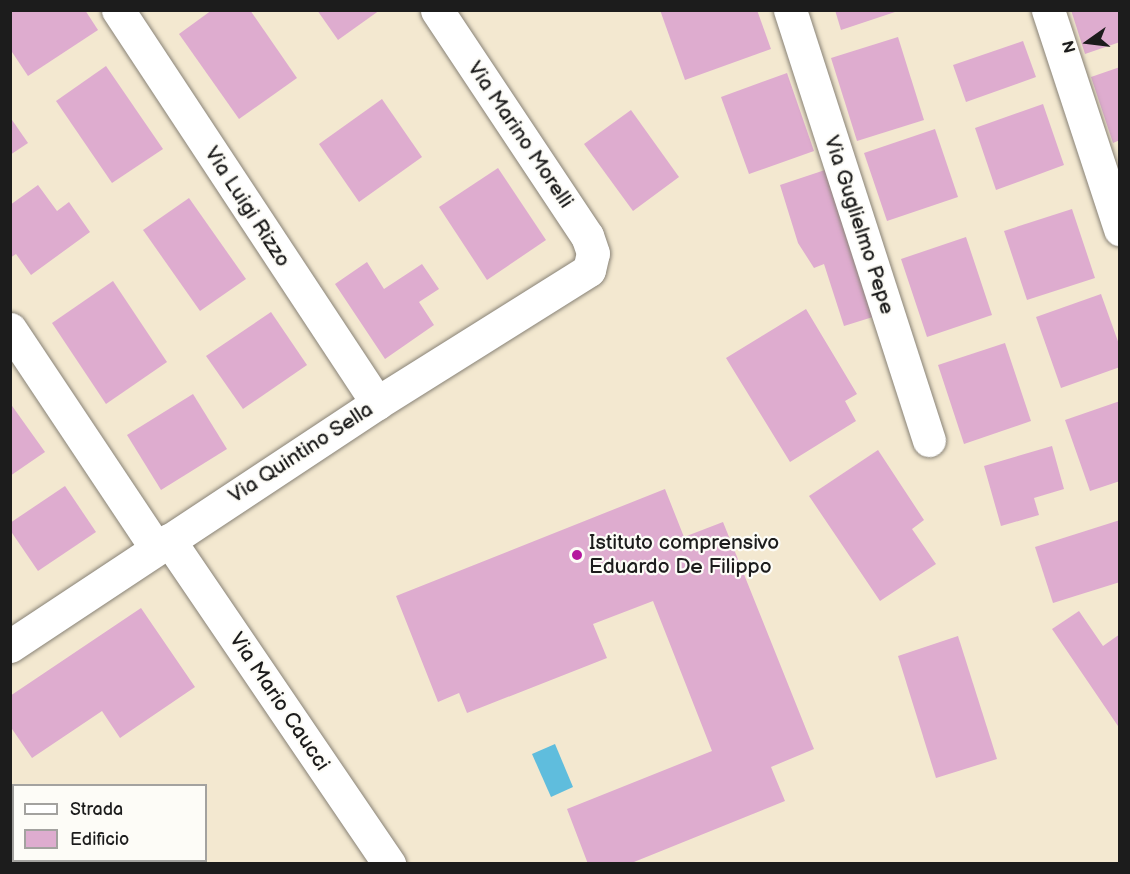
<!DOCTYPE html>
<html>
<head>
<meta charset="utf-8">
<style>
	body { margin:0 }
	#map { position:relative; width:1130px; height:874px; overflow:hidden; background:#f3e8d0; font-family:"Balsamiq Sans",sans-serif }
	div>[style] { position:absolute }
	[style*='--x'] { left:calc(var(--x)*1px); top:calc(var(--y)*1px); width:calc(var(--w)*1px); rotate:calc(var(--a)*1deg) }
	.water>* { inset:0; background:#5fbddd }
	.building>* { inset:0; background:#deaccf }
	.roads { filter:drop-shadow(0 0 2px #888276) drop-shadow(0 0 2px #888276) }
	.minor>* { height:33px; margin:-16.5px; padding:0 16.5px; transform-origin:16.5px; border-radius:16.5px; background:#fff }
	.dots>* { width:16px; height:16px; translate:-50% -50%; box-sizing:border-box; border:3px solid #fdfcf7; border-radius:50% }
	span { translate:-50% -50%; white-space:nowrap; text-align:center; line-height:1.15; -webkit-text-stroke:4.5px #fdfcf7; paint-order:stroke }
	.street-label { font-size:21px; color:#1c1c1c }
	.poi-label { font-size:21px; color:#1c1c1c }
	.left { translate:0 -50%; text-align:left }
	.frame { position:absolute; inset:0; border:12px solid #1c1c1c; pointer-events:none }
	.legend { position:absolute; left:12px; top:784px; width:195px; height:78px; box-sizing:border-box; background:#fdfcf7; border:2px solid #a3a29f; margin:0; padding:8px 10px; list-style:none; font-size:18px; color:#1c1c1c }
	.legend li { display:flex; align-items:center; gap:12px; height:30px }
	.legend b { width:30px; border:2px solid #a3a29f }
	.north { position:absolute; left:1058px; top:12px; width:60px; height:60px; -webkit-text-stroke:4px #fdfcf7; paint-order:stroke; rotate:256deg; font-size:16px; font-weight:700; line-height:24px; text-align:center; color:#1c1c1c }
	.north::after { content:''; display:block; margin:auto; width:21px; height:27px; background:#1c1c1c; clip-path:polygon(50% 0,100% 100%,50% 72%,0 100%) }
</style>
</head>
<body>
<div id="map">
	<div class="water">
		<div style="clip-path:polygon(555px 744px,573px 787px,551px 797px,532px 754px)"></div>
	</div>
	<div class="building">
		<div style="clip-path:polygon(10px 10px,85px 10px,98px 30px,28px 76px,10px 49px)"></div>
		<div style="clip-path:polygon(212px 10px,250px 10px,297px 78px,239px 119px,179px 34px)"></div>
		<div style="clip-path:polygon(317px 10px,380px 10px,338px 40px)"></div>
		<div style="clip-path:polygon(660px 10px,757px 10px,771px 49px,685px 80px)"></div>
		<div style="clip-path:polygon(835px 10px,897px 10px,898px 11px,841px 30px)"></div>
		<div style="clip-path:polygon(1071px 10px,1120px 10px,1120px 42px,1085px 54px)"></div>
		<div style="clip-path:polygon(898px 37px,924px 120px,857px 141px,831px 58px)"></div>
		<div style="clip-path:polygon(1023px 41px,1036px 77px,966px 102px,953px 65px)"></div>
		<div style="clip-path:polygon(106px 66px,163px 149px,112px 183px,56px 101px)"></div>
		<div style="clip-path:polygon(1120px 67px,1120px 140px,1113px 143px,1091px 77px)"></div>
		<div style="clip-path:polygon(787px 73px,814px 151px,749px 174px,721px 97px)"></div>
		<div style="clip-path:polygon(382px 99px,422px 157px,359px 202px,319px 144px)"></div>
		<div style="clip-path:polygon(1043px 104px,1064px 165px,996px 190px,975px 128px)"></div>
		<div style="clip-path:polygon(631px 110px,679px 177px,633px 211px,584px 144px)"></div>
		<div style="clip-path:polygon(10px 117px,28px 143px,10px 155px)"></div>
		<div style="clip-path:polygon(935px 129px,958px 197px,887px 221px,864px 153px)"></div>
		<div style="clip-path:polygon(498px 168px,546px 240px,487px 280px,439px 207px)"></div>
		<div style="clip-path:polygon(828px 169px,876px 316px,844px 326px,824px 264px,814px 268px,798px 243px,780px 185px)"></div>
		<div style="clip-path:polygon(38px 185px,57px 211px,69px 202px,90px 232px,31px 275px,16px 254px,10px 258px,10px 205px)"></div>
		<div style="clip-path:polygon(189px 198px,246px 279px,200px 311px,143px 230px)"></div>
		<div style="clip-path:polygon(1072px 209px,1095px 278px,1027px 300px,1004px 231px)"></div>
		<div style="clip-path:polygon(966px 237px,992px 315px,927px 337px,901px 259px)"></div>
		<div style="clip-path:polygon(367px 262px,384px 289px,422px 264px,439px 289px,419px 302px,434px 325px,385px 359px,335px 284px)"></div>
		<div style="clip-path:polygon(113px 281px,167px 362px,106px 404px,52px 323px)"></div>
		<div style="clip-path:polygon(1101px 294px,1120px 347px,1120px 367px,1061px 388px,1036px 317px)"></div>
		<div style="clip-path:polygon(806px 309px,857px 394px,845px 401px,856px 421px,790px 462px,726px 358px)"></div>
		<div style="clip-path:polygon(271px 312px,307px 365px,243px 409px,206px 356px)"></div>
		<div style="clip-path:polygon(1005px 343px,1031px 421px,964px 444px,938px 365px)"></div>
		<div style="clip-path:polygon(193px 394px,227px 449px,161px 490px,127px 435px)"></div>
		<div style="clip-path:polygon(1120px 401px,1120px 481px,1090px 491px,1065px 420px)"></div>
		<div style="clip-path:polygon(10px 403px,45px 452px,10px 476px)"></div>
		<div style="clip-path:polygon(1052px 446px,1064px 489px,1034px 498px,1039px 515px,1001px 526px,984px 466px)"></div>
		<div style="clip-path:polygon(878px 450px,924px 520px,912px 529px,936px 564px,880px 601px,809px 496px)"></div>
		<div style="clip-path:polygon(65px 486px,96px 532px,38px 571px,10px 530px,10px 523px)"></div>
		<div style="clip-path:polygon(665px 489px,684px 537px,723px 522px,814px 749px,771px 767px,785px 801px,629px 864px,588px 864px,567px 809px,712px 751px,653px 601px,593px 624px,607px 658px,467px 713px,459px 693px,438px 702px,396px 596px)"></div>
		<div style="clip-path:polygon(1120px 520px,1120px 582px,1053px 603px,1035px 547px)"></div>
		<div style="clip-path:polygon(141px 608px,195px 687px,120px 738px,102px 711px,32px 758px,10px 726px,10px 696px)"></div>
		<div style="clip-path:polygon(1079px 611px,1103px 646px,1120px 634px,1120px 729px,1052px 629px)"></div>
		<div style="clip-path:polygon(958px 636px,997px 759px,936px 778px,898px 656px)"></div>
	</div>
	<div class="roads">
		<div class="minor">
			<div style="--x:118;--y:10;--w:471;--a:56.6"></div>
			<div style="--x:790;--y:10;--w:452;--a:72.1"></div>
			<div style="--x:1048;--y:10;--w:231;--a:71.8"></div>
			<div style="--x:10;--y:329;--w:263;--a:56.3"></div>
			<div style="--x:169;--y:540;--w:392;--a:55.8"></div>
			<div style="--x:10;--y:646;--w:440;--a:-33.5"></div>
			<div style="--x:377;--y:403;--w:250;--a:-32.1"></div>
			<div style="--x:589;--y:270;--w:17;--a:-77"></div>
			<div style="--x:593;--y:253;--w:18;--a:-109"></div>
			<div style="--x:587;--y:236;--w:271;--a:-123.6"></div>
			<div style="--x:10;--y:806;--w:6;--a:45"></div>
		</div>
	</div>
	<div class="dots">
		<div style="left:577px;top:555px;background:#b5179e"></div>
	</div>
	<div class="street-label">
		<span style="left:520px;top:135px;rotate:56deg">Via Marino Morelli</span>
		<span style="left:247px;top:207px;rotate:57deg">Via Luigi Rizzo</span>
		<span style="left:859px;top:225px;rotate:72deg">Via Guglielmo Pepe</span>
		<span style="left:301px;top:453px;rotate:-33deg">Via Quintino Sella</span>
		<span style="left:279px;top:702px;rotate:56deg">Via Mario Caucci</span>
	</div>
	<div class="poi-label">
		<span class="left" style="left:589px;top:555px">Istituto comprensivo<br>Eduardo De Filippo</span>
	</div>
	<div class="frame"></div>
	<ul class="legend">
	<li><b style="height:8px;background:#fff"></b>Strada</li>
	<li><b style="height:16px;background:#deaccf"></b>Edificio</li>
	</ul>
	<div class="north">N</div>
</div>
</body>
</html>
